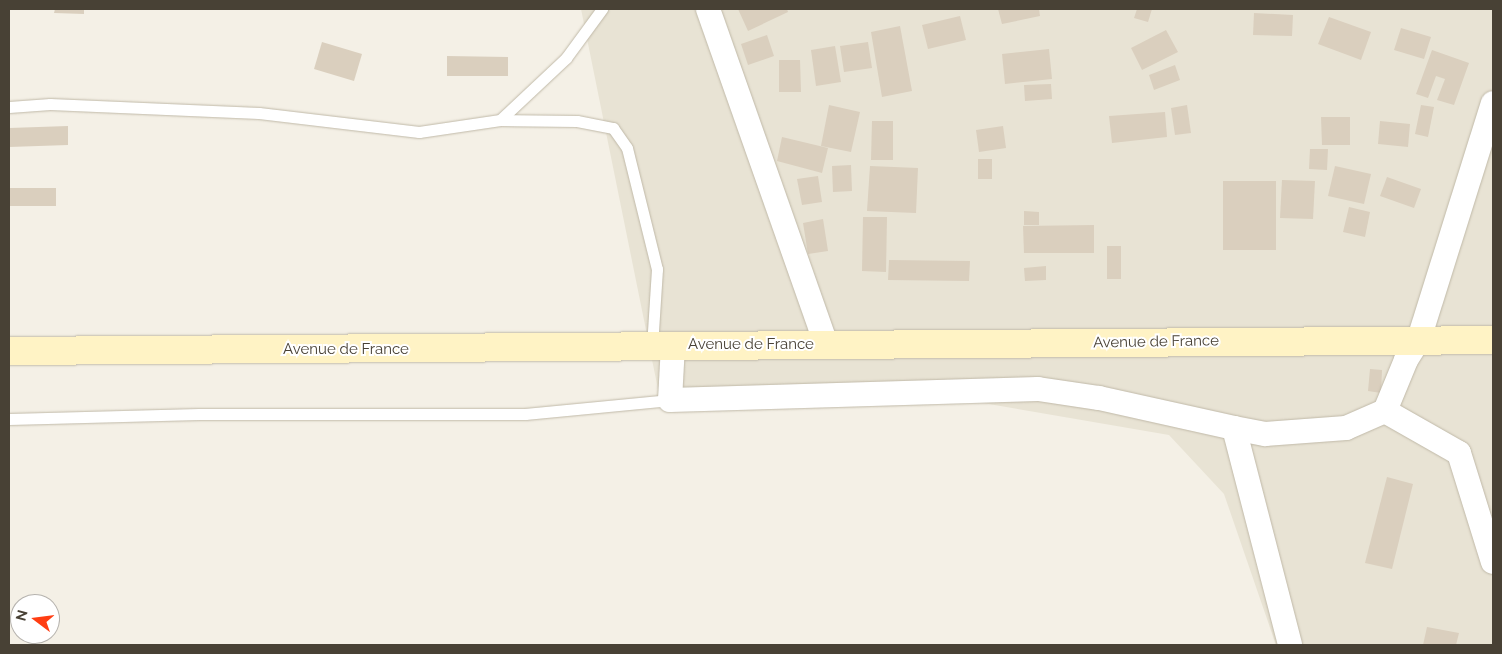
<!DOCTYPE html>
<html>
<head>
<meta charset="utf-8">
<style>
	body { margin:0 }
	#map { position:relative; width:1502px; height:654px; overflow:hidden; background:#f4f0e6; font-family:Raleway,sans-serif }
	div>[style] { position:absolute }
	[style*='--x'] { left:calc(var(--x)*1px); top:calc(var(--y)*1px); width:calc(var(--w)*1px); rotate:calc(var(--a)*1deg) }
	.residential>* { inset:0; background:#e8e3d4 }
	.building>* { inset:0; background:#dacfbe }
	.roads { filter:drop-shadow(0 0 1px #c0b9a8) drop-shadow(0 0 1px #c0b9a8) }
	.service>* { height:11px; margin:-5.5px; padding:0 5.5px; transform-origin:5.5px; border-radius:5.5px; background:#fff }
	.minor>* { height:24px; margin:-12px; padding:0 12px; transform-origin:12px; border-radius:12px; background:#fff }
	.secondary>* { height:28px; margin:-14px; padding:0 14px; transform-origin:14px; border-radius:14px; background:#fff3c5 }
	span { translate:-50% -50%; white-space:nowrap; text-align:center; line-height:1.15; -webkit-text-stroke:4px #fff; paint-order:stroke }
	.street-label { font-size:15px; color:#484135 }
	.frame { position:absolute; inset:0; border:10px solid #484135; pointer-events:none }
	.north { position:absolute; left:10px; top:594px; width:50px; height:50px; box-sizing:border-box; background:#fff; border:1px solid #b6b3ae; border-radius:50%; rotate:285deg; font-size:14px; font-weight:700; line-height:20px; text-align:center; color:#484135 }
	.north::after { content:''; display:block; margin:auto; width:18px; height:22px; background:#ff3d12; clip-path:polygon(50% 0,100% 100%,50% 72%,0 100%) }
</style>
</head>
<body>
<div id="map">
	<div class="residential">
		<div style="clip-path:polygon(581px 9px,1493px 9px,1493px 645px,1276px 645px,1224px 494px,1169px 435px,977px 402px,662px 409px)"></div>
	</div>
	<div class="building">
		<div style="clip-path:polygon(55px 9px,84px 9px,84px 14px,54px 13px)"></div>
		<div style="clip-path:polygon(738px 9px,787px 9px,788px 12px,748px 31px)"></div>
		<div style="clip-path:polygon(998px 9px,1039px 9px,1040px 16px,1002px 24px)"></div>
		<div style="clip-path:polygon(1137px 9px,1152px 9px,1148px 22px,1134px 18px)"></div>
		<div style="clip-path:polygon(1254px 13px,1293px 15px,1292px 36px,1253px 35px)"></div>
		<div style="clip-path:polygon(960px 16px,966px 40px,928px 49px,922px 25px)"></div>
		<div style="clip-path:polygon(1329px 17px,1371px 32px,1361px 60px,1318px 44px)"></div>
		<div style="clip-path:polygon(900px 26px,912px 91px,882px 97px,871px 32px)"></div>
		<div style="clip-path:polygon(1401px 28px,1431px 37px,1424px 59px,1394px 50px)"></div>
		<div style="clip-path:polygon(1166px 30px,1178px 52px,1142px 70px,1131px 48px)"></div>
		<div style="clip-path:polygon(767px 35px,774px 56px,748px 65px,741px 44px)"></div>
		<div style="clip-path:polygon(322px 42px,362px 54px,354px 81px,314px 69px)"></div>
		<div style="clip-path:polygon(868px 42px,872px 68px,844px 72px,840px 46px)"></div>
		<div style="clip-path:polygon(835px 46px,841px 82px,816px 86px,811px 50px)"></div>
		<div style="clip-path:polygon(1049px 49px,1052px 79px,1005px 84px,1002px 54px)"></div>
		<div style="clip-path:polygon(1432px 50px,1469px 63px,1454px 105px,1437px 100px,1445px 79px,1436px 76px,1428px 98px,1416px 94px)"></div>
		<div style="clip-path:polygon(447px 56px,508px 57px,508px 76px,447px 76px)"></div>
		<div style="clip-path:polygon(779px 60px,800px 60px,801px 92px,779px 92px)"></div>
		<div style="clip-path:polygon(1175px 65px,1180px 80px,1154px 90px,1149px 75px)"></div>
		<div style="clip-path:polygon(1051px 84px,1052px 99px,1025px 101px,1024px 85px)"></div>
		<div style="clip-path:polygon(829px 105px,860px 112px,851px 152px,821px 146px)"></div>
		<div style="clip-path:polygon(1187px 105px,1191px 133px,1175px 135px,1171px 108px)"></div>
		<div style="clip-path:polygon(1421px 105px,1434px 107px,1428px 137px,1415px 134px)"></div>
		<div style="clip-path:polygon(1165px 112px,1167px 137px,1112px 143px,1109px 116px)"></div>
		<div style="clip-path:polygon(1321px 117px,1350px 117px,1350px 145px,1322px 145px)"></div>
		<div style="clip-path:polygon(872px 121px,893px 121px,893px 160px,871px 160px)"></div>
		<div style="clip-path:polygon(1380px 121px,1410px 124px,1408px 147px,1378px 144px)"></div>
		<div style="clip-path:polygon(68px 126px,68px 145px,9px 147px,9px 128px)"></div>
		<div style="clip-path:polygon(1003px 126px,1006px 148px,979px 152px,976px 130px)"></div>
		<div style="clip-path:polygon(782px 137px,828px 148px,822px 173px,777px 161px)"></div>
		<div style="clip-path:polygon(1310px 149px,1328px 149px,1327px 170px,1309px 169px)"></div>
		<div style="clip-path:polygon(978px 159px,992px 159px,992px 179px,978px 179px)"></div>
		<div style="clip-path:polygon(851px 165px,852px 191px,833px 192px,832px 166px)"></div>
		<div style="clip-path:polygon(870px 166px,918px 168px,916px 213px,867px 211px)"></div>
		<div style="clip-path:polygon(1335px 166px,1371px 174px,1364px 204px,1328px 196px)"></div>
		<div style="clip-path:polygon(818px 176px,822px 202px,802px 205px,797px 179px)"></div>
		<div style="clip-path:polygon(1387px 177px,1421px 189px,1414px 208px,1380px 196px)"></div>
		<div style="clip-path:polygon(1282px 180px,1315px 181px,1313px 219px,1280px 218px)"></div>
		<div style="clip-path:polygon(1223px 181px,1276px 181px,1276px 250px,1223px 250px)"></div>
		<div style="clip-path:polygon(9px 188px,56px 188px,56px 206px,9px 206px)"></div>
		<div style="clip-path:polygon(1349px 207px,1370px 212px,1365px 237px,1343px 232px)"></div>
		<div style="clip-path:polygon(1024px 211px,1039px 212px,1039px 225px,1024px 225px)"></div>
		<div style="clip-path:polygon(863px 217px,887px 217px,886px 272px,862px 271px)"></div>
		<div style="clip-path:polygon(823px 219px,828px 251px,808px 254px,803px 223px)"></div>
		<div style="clip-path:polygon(1094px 225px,1094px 253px,1024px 253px,1023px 226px)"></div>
		<div style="clip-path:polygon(1107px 246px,1121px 246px,1121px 279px,1107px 279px)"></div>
		<div style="clip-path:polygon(889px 260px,970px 261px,969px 281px,888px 280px)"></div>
		<div style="clip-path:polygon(1046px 266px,1046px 280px,1025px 281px,1024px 268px)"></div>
		<div style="clip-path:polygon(1370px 369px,1382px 370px,1381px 393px,1368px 391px)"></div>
		<div style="clip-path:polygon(1387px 477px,1413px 484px,1392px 569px,1365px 563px)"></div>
		<div style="clip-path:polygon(1427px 627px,1459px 633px,1456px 645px,1423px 645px)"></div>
	</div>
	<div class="roads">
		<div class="service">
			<div style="--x:9;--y:107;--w:41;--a:-4.2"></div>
			<div style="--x:50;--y:104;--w:209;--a:2.5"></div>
			<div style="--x:259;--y:113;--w:161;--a:6.8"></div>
			<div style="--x:419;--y:132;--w:82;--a:-8.4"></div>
			<div style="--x:500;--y:120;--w:77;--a:0.7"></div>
			<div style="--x:577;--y:121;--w:37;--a:11"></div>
			<div style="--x:613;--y:128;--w:24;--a:55"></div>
			<div style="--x:627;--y:148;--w:125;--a:76.1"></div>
			<div style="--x:657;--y:269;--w:77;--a:93.7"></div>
			<div style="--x:500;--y:120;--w:91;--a:-43.2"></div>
			<div style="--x:566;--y:58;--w:61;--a:-53.7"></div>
			<div style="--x:9;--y:419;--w:190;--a:-1.5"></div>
			<div style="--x:199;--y:414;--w:326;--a:0"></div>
			<div style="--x:525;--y:414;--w:146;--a:-5.5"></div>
		</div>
		<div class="minor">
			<div style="--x:708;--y:9;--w:356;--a:70.6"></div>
			<div style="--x:673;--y:345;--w:55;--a:93.1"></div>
			<div style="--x:670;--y:400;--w:368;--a:-1.7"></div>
			<div style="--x:1038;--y:389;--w:62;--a:8.4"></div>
			<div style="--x:1099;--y:398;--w:138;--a:12.5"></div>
			<div style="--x:1234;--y:428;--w:224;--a:75.5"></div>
			<div style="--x:1385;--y:411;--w:85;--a:29.6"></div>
			<div style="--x:1459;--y:453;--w:114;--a:72.7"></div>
			<div style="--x:1234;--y:428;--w:32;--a:11"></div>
			<div style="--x:1265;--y:434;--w:81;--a:-4.2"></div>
			<div style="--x:1346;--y:428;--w:43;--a:-23.6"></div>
			<div style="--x:1385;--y:411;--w:55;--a:-67.6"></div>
			<div style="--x:1406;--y:360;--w:25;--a:-58"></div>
			<div style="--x:1419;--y:339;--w:247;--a:-72.6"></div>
		</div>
		<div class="secondary">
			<div style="--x:9;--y:351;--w:1484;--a:-0.42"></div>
		</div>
	</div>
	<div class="street-label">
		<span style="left:1156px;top:342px;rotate:-1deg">Avenue de France</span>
		<span style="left:751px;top:345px">Avenue de France</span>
		<span style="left:346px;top:350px">Avenue de France</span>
	</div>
	<div class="frame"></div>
	<div class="north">N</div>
</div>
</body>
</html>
